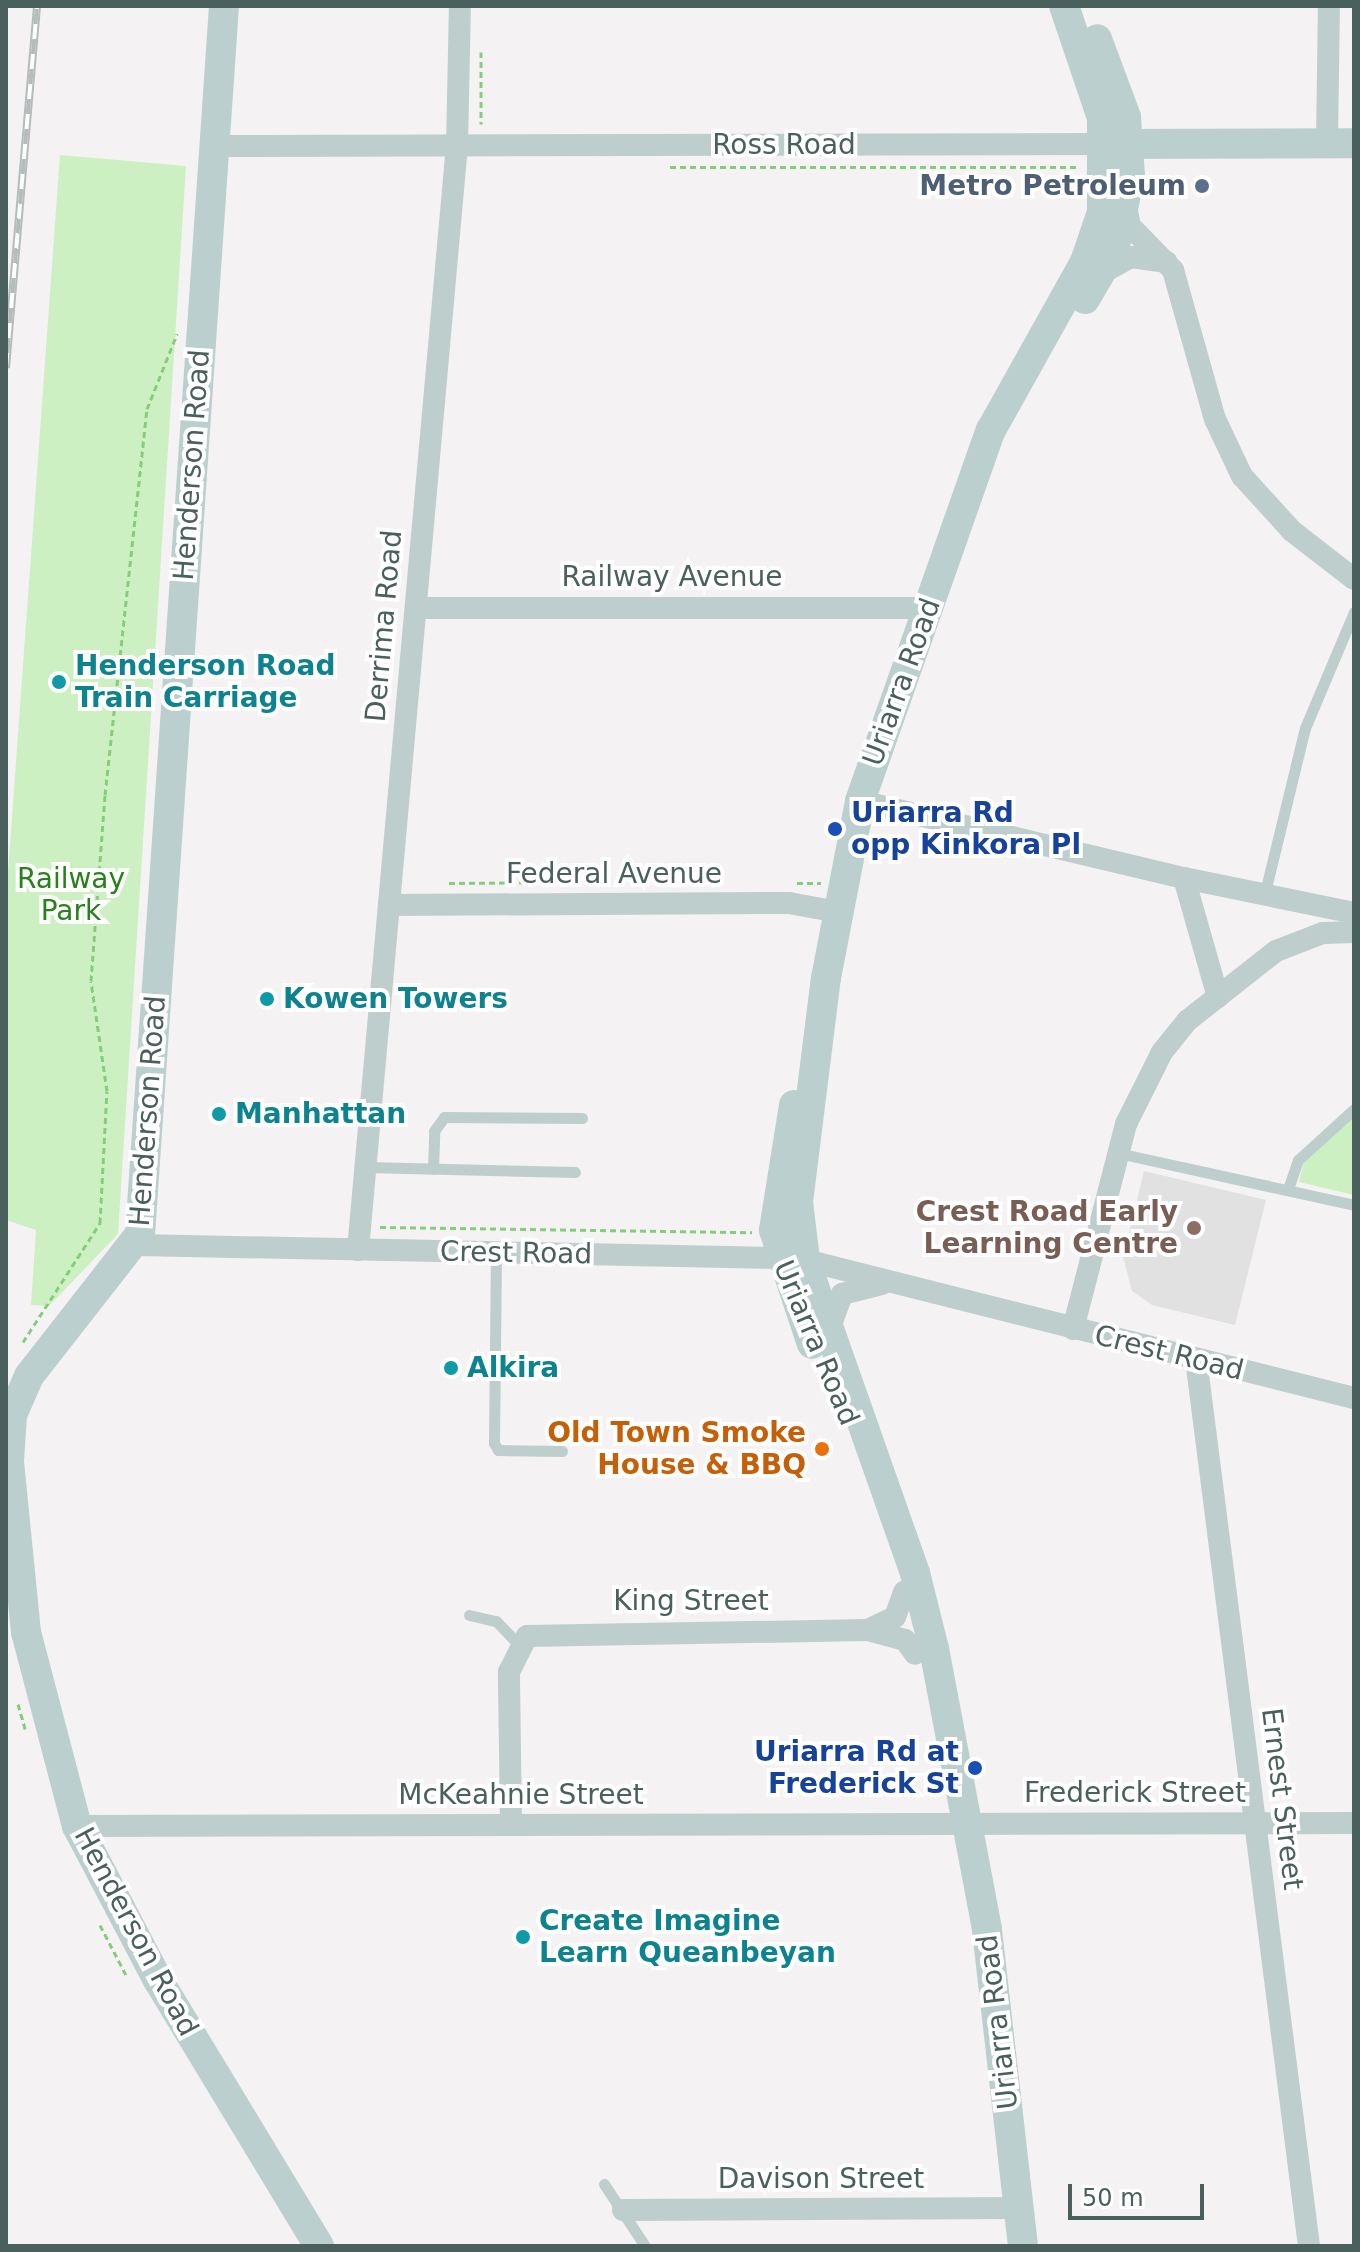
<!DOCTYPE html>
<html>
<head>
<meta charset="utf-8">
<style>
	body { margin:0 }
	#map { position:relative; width:1360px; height:2252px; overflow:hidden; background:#f4f2f3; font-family:"DejaVu Sans",sans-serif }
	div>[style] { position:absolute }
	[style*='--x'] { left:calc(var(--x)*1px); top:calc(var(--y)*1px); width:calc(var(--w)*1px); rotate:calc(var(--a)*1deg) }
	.education>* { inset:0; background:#e2e1e2 }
	.green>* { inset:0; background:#cdf0c3 }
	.path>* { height:3px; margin-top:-1.5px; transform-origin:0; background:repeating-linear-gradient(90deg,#84ce7b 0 6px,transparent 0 10px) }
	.lane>* { height:11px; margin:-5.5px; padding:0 5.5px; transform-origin:5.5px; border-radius:5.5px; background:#bececc }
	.street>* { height:22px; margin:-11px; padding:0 11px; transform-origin:11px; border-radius:11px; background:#bececc }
	.secondary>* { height:30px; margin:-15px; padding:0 15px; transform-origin:15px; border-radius:15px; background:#bbd0ce }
	.rail>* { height:8px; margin-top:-4px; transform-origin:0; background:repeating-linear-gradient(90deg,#fff 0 15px,#b4bcbc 0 30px); box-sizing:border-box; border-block:2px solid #b4bcbc }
	.dots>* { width:22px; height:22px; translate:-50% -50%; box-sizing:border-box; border:4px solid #fff; border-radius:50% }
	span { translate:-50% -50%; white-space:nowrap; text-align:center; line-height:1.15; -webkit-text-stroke:8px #fff; paint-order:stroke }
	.street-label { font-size:28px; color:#4a605c }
	.service-label { font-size:28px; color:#4e5e75; font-weight:700 }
	.right { translate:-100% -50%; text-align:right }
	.culture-label { font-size:28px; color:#0d838f; font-weight:700 }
	.left { translate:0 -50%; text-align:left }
	.transit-label { font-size:28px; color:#164399; font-weight:700 }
	.park-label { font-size:28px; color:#268219 }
	.education-label { font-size:28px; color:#785e54; font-weight:700 }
	.food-label { font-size:28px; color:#c56008; font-weight:700 }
	.frame { position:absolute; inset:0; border:8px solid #4a605c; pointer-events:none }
	.scale { position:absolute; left:1068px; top:2184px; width:136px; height:36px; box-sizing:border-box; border:4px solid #4a605c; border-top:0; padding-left:10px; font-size:24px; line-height:28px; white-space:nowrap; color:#4a605c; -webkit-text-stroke:6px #fff; paint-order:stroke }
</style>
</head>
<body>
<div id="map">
	<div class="education">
		<div style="clip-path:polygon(1144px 1171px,1266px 1200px,1235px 1325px,1152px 1305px,1132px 1291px,1123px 1257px)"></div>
	</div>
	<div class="green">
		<div style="clip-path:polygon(60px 155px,186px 166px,118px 1234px,49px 1306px,31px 1305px,36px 1230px,6px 1220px,6px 900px)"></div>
		<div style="clip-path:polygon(1354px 1117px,1354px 1195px,1299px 1182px,1304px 1162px)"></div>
	</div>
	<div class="path">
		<div style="--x:481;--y:52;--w:72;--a:90"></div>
		<div style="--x:670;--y:167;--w:409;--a:0"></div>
		<div style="--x:449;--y:883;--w:124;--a:-0.5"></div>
		<div style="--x:797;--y:883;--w:24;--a:0"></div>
		<div style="--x:380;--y:1227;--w:372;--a:0.8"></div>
		<div style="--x:23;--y:1342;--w:142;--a:-57.1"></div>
		<div style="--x:100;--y:1223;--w:132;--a:-87"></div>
		<div style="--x:107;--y:1091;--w:111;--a:-98.3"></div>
		<div style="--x:91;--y:981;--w:187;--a:-85.7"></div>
		<div style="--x:105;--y:795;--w:388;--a:-83.8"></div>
		<div style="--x:147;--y:409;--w:81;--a:-68.2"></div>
		<div style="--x:18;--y:1704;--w:29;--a:74"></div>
		<div style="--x:100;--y:1925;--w:56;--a:62.5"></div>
	</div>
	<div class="lane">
		<div style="--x:1264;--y:896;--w:173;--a:-76.3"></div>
		<div style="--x:1305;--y:728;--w:126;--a:-67.1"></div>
		<div style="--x:1118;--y:1153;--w:242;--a:12.4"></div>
		<div style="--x:366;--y:1167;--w:209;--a:1.4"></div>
		<div style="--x:433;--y:1169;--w:38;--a:-88"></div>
		<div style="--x:434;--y:1131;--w:17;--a:-54"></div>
		<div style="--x:444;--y:1117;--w:138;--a:0.4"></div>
		<div style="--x:1288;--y:1189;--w:31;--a:-71"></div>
		<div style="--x:1298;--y:1160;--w:76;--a:-42.3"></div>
		<div style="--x:496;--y:1252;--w:191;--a:90.6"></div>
		<div style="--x:494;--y:1443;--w:8;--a:60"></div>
		<div style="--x:498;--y:1450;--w:64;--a:0.9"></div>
		<div style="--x:469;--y:1615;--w:28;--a:13"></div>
		<div style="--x:496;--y:1621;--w:32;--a:46"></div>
		<div style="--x:604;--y:2184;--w:74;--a:56.5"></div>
	</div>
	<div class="street">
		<div style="--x:1327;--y:143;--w:137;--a:-89.2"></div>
		<div style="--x:213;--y:146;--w:892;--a:-0.13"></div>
		<div style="--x:1126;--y:206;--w:20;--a:79"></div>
		<div style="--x:1130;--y:226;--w:62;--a:45.7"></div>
		<div style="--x:1173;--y:270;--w:155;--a:74.3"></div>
		<div style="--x:1215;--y:419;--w:63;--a:64.7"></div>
		<div style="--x:1242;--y:476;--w:74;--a:47.7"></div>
		<div style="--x:1292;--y:531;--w:78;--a:37.7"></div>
		<div style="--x:1104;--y:272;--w:31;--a:-29"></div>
		<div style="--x:1131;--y:257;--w:36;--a:8"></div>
		<div style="--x:417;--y:608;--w:511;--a:0"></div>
		<div style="--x:860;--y:801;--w:333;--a:13.4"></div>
		<div style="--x:1184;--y:878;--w:124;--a:74.1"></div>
		<div style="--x:1184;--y:878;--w:174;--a:11.6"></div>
		<div style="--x:389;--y:905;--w:400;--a:-0.3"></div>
		<div style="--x:789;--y:903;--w:50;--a:10.4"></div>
		<div style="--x:137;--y:1245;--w:643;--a:1.16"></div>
		<div style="--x:358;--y:1250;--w:1108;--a:-84.88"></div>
		<div style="--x:457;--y:146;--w:140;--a:-88.8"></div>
		<div style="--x:805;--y:1260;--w:566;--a:14.11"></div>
		<div style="--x:1073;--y:1329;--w:212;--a:-75.5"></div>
		<div style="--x:1126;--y:1124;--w:80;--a:-63.4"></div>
		<div style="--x:1162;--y:1052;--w:40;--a:-51"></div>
		<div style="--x:1187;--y:1021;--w:113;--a:-38.2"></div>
		<div style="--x:1276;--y:951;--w:50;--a:-21"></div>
		<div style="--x:1323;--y:933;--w:31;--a:-2"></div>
		<div style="--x:829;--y:1330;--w:38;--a:-70"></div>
		<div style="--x:842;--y:1294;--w:41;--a:-14"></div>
		<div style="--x:1196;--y:1359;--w:894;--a:82.74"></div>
		<div style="--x:868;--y:1630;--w:30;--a:-26"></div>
		<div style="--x:895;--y:1617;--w:27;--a:-70"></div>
		<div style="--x:511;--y:1824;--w:152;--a:-90.8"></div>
		<div style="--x:509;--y:1672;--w:40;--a:-63.4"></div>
		<div style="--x:527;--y:1636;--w:341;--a:-1"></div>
		<div style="--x:868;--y:1630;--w:38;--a:15"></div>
		<div style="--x:905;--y:1640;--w:17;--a:54"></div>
		<div style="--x:77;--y:1826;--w:1277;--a:-0.13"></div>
		<div style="--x:623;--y:2210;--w:396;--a:-0.3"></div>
	</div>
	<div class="secondary">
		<div style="--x:224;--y:6;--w:1231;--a:93.91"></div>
		<div style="--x:140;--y:1234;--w:180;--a:128"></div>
		<div style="--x:29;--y:1376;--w:43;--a:113.6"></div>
		<div style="--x:12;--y:1415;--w:47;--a:93.7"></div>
		<div style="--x:9;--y:1462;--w:171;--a:84.3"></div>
		<div style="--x:26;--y:1632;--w:201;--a:75.3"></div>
		<div style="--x:77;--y:1826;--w:174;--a:62.3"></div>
		<div style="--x:158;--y:1980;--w:311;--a:58.8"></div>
		<div style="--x:1112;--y:144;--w:242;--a:-0.2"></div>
		<div style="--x:1085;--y:299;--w:57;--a:-59.4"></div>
		<div style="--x:1114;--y:250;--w:76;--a:-77.8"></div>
		<div style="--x:1130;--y:176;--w:59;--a:-93.9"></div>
		<div style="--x:1126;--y:117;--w:83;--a:-110.4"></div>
		<div style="--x:794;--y:1105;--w:127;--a:99.1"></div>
		<div style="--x:774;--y:1230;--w:120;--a:71.6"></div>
		<div style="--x:1023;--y:2246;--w:319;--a:-96.5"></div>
		<div style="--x:987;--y:1929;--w:285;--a:-100.7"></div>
		<div style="--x:934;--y:1649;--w:78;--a:-104"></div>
		<div style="--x:915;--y:1573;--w:332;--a:-109.4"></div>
		<div style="--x:805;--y:1260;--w:58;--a:-96.9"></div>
		<div style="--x:798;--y:1202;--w:226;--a:-82.9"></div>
		<div style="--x:826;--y:978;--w:180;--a:-79.1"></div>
		<div style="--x:860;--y:801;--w:393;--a:-70.6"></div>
		<div style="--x:991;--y:430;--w:193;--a:-60.8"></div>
		<div style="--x:1085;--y:262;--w:53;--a:-71.2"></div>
		<div style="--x:1102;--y:212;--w:94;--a:-90"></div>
		<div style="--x:1102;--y:118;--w:118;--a:-108.7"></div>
	</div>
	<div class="rail">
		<div style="--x:6;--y:368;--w:363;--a:-85.1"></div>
	</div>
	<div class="dots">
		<div style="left:1202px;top:186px;background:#5c6f8a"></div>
		<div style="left:59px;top:682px;background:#0f9aa8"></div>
		<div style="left:835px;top:829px;background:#1a4fb4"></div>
		<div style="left:267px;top:999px;background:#0f9aa8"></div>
		<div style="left:219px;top:1114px;background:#0f9aa8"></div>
		<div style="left:1194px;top:1228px;background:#8d6e63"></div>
		<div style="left:451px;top:1368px;background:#0f9aa8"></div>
		<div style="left:822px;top:1449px;background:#e8710a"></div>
		<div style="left:975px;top:1768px;background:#1a4fb4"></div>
		<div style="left:523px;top:1937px;background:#0f9aa8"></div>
	</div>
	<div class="street-label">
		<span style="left:784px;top:145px">Ross Road</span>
		<span style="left:192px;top:465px;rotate:-86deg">Henderson Road</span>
		<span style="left:672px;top:577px">Railway Avenue</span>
		<span style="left:384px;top:626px;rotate:-85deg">Derrima Road</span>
		<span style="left:902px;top:682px;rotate:-70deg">Uriarra Road</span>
		<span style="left:614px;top:874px">Federal Avenue</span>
		<span style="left:148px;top:1111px;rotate:-86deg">Henderson Road</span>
		<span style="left:516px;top:1253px;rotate:1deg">Crest Road</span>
		<span style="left:816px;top:1343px;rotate:67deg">Uriarra Road</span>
		<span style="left:1169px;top:1353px;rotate:14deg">Crest Road</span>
		<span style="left:691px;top:1601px">King Street</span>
		<span style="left:1135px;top:1793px">Frederick Street</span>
		<span style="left:521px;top:1795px">McKeahnie Street</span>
		<span style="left:1282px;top:1799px;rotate:83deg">Ernest Street</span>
		<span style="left:136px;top:1932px;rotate:62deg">Henderson Road</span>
		<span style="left:998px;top:2022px;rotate:-97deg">Uriarra Road</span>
		<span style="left:821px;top:2179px">Davison Street</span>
	</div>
	<div class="service-label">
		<span class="right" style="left:1186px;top:186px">Metro Petroleum</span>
	</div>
	<div class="culture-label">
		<span class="left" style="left:75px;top:682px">Henderson Road<br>Train Carriage</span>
		<span class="left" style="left:283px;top:999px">Kowen Towers</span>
		<span class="left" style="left:235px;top:1114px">Manhattan</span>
		<span class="left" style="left:467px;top:1368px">Alkira</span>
		<span class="left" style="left:539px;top:1937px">Create Imagine<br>Learn Queanbeyan</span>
	</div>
	<div class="transit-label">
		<span class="left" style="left:851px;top:829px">Uriarra Rd<br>opp Kinkora Pl</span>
		<span class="right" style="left:959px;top:1768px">Uriarra Rd at<br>Frederick St</span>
	</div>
	<div class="park-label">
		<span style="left:71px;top:895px">Railway<br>Park</span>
	</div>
	<div class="education-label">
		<span class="right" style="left:1178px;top:1228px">Crest Road Early<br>Learning Centre</span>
	</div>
	<div class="food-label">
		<span class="right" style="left:806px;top:1449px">Old Town Smoke<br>House &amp; BBQ</span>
	</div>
	<div class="frame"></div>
	<div class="scale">50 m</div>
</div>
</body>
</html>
